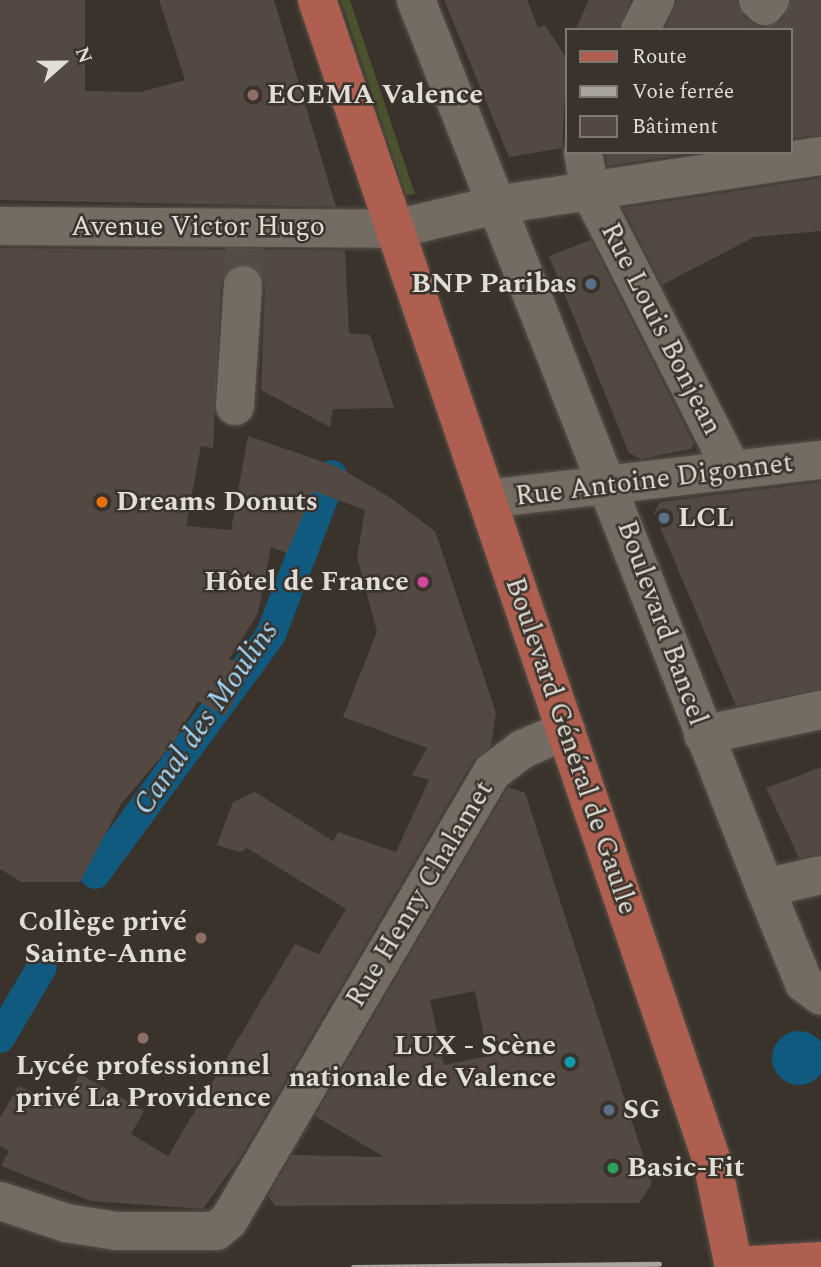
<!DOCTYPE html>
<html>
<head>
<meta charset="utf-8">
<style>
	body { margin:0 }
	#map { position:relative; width:821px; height:1267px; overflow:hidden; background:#3a332b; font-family:Spectral,serif }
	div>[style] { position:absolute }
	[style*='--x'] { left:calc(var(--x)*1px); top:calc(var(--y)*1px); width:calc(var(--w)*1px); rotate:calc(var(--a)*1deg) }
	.green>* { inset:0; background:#4a522e }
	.water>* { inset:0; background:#115a7f }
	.round { border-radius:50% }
	.canal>* { height:30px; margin:-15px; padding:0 15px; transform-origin:15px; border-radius:15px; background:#115a7f }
	.building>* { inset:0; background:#534842 }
	.minor-tunnel>* { height:38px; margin-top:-19px; transform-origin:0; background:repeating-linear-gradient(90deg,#534c45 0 38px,transparent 0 57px) }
	.roads { filter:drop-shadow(0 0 2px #57514a) drop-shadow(0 0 2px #57514a) }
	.minor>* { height:38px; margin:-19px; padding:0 19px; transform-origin:19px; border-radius:19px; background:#746c63 }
	.major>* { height:38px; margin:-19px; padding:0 19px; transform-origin:19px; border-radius:19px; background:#af5f4f }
	.rail>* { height:5px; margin:-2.5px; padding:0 2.5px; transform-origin:2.5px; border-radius:2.5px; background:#a8a39c }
	.dots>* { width:19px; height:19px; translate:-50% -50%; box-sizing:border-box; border:4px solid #3a332b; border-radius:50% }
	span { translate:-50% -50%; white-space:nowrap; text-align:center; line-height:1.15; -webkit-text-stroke:5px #3a332b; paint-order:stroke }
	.poi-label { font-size:28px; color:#e1ddd7; font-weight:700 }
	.left { translate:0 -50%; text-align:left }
	.right { translate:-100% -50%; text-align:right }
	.street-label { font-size:28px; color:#e1ddd7 }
	.water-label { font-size:30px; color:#a3d8fa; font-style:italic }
	.legend { position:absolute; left:565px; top:28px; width:228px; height:126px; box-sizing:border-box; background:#3a332b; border:2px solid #7d7770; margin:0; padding:9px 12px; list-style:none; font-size:21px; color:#e1ddd7 }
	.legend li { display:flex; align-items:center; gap:14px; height:35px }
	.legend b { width:35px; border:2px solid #7d7770 }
	.north { position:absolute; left:28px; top:28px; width:70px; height:70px; -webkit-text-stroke:5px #3a332b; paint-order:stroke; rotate:69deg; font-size:19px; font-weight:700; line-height:28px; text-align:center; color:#e1ddd7 }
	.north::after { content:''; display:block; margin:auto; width:24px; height:32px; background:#e1ddd7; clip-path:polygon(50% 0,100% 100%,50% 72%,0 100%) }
</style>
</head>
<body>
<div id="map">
	<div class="green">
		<div style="clip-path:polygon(341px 0,350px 0,415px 194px,406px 195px)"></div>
	</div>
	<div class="water">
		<div class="round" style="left:772px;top:1031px;width:54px;height:54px"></div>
	</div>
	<div class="canal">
		<div style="--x:95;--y:874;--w:298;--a:-53.7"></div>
		<div style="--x:271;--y:634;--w:170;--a:-69"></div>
		<div style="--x:0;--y:1038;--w:82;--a:-59.4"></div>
	</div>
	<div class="building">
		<div style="clip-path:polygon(0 0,85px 0,85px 91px,140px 92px,185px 80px,159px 0,274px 0,336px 207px,0 200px)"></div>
		<div style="clip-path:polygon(444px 0,527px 0,538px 28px,545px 25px,567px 59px,562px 148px,509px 157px)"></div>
		<div style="clip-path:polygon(589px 0,631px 0,618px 30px,575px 30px)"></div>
		<div style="clip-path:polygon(677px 0,736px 0,744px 17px,761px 28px,782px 20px,791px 0,821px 0,821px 135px,791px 138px,791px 30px,665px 30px)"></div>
		<div style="clip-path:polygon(605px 152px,699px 152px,608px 166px)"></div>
		<div style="clip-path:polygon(821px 178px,821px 231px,754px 237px,662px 285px,623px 208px)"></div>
		<div style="clip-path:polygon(591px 240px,694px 444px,691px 449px,641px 459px,629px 453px,549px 256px)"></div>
		<div style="clip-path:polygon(0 248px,238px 250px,236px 265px,221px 284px,213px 448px,201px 446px,186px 526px,231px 530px,248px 436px,338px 467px,391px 498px,435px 531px,496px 713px,491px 746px,473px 761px,241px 1156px,203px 1209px,91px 1201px,1px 1166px,9px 1151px,0 1146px,0 1118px,18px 1086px,62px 1105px,80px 1074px,144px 1111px,131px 1134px,168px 1156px,295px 944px,319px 954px,346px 909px,247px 848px,240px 852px,217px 845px,233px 802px,255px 792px,333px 841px,338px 832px,396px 852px,429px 780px,412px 775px,427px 748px,343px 717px,377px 632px,357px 557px,365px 510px,313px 491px,287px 553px,271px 547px,258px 613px,229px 659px,253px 667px,225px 716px,198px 701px,173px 743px,121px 804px,80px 882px,21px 882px,0 869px)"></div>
		<div style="clip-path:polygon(254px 250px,345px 250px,349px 333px,370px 335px,394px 408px,333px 409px,330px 427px,261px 390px,265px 286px)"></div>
		<div style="clip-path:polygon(821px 482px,821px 689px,736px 706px,654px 513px,660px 502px)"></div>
		<div style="clip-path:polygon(821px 767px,821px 854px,799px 858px,766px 788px)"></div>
		<div style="clip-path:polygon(evenodd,508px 787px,525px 793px,652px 1183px,639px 1203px,275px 1206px,268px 1196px,292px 1155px,384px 1157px,315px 1116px,508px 787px,475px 991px,488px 1056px,444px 1065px,430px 1000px,475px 991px)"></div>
	</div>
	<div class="minor-tunnel">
		<div style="--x:243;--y:285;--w:37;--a:-87"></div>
	</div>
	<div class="roads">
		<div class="minor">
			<div style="--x:416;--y:0;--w:954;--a:68.54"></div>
			<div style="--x:765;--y:888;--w:103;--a:67.7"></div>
			<div style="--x:804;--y:983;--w:21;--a:37"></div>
			<div style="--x:758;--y:0;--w:9;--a:41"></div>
			<div style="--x:765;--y:6;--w:8;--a:-50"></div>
			<div style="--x:640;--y:30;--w:34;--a:-63"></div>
			<div style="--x:583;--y:152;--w:40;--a:80"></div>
			<div style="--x:590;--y:191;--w:311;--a:63"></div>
			<div style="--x:0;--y:226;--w:395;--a:0.4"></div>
			<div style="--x:395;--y:229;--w:104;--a:-13.4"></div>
			<div style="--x:496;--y:205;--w:329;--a:-8.6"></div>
			<div style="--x:235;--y:406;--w:121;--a:-86.2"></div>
			<div style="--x:487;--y:499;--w:336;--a:-6.7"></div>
			<div style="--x:703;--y:735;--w:121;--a:-12"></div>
			<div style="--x:765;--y:888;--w:57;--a:-13.1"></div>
			<div style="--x:0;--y:1201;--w:70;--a:18.4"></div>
			<div style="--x:66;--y:1223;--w:51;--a:9.1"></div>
			<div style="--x:116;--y:1231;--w:100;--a:0"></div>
			<div style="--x:216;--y:1231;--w:17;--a:-40"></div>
			<div style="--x:229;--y:1220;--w:519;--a:-59.58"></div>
			<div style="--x:492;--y:772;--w:39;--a:-37"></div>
			<div style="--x:523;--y:749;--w:47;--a:-23.8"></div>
		</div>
		<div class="major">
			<div style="--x:317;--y:0;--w:1226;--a:71.21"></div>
			<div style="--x:712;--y:1161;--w:108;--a:78.3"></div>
			<div style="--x:735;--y:1266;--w:86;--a:-3.3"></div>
		</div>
	</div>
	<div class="rail">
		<div style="--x:353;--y:1267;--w:306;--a:-0.6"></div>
	</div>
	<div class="dots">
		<div style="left:253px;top:95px;background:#8d6e63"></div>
		<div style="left:591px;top:284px;background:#5c6f8a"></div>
		<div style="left:102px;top:502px;background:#e8710a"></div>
		<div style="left:664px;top:518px;background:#5c6f8a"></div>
		<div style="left:423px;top:582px;background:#d1479c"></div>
		<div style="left:201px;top:938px;background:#8d6e63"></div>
		<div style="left:143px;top:1038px;background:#8d6e63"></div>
		<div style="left:570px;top:1062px;background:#0f9aa8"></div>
		<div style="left:609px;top:1110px;background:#5c6f8a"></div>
		<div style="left:613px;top:1168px;background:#2e9e5b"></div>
	</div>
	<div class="poi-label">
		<span class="left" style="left:267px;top:95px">ECEMA Valence</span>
		<span class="right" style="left:577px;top:284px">BNP Paribas</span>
		<span class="left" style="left:116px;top:502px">Dreams Donuts</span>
		<span class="left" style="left:678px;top:518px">LCL</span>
		<span class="right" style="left:409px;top:582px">Hôtel de France</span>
		<span class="right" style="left:187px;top:938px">Collège privé<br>Sainte-Anne</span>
		<span class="right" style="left:556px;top:1062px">LUX - Scène<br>nationale de Valence</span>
		<span style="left:143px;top:1082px">Lycée professionnel<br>privé La Providence</span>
		<span class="left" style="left:623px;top:1110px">SG</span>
		<span class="left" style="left:627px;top:1168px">Basic-Fit</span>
	</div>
	<div class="street-label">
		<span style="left:198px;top:227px">Avenue Victor Hugo</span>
		<span style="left:661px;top:329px;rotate:63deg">Rue Louis Bonjean</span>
		<span style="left:654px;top:480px;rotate:-7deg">Rue Antoine Digonnet</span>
		<span style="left:662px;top:623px;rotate:70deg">Boulevard Bancel</span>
		<span style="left:571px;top:746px;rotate:71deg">Boulevard Général de Gaulle</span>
		<span style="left:420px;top:894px;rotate:-59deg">Rue Henry Chalamet</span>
	</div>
	<div class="water-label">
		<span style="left:206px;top:718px;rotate:-55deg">Canal des Moulins</span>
	</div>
	<ul class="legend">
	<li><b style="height:9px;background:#af5f4f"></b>Route</li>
	<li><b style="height:9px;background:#a8a39c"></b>Voie ferrée</li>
	<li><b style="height:19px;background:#534842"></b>Bâtiment</li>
	</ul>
	<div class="north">N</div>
</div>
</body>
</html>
